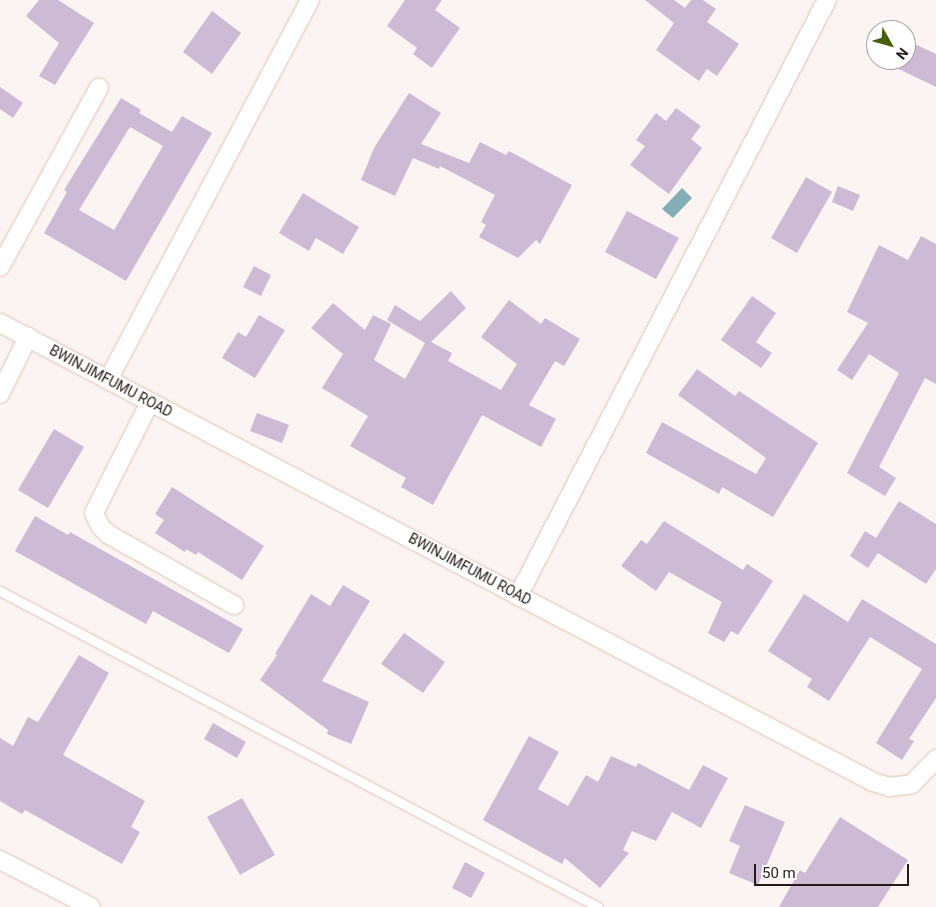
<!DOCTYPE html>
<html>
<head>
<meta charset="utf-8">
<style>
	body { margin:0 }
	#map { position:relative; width:936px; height:907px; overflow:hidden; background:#fbf4f2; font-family:Roboto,sans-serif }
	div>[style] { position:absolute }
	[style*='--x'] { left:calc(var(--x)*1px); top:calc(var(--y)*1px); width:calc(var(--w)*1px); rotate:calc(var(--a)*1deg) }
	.water>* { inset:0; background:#83aeb5 }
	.building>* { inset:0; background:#cdbbd5 }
	.roads { filter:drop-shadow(0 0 1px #e1c1b4) drop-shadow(0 0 1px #e1c1b4) }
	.lane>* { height:9px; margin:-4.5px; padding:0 4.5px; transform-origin:4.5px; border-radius:4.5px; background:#fff }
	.street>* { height:18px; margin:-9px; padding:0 9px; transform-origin:9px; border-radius:9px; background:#fff }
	span { translate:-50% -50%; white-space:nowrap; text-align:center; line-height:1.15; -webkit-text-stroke:4px #fff; paint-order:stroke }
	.street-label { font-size:14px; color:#261b16 }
	.north { position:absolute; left:866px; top:20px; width:50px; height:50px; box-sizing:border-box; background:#fff; border:1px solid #a8a4a2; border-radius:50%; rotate:128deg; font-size:14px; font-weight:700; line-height:20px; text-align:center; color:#261b16 }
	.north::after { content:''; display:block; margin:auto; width:18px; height:22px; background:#485f09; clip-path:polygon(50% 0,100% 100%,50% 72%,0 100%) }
	.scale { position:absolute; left:754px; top:864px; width:155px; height:22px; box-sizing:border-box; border:2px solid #261b16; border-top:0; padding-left:6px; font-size:15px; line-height:18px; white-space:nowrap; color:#261b16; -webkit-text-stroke:4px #fff; paint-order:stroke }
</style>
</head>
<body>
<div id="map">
	<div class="water">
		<div style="clip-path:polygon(682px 188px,692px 198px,673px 218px,662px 209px)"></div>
	</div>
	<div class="building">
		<div style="clip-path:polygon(39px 0,58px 0,94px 23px,55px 85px,39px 76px,59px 43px,26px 16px)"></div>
		<div style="clip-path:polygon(405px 0,442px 0,435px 10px,460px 28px,432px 68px,413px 54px,417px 48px,387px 26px)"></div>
		<div style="clip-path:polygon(645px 0,674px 0,685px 8px,691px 0,703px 0,716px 9px,707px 22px,739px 44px,717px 76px,707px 69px,699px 81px,656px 50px,674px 23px)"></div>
		<div style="clip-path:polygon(212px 11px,241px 33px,212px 74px,183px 52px)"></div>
		<div style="clip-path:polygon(876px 33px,876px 58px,866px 53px)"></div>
		<div style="clip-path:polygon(906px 40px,936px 54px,936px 87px,880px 60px,906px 60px)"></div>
		<div style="clip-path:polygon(0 87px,23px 103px,13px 118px,0 109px)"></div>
		<div style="clip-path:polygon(409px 93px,441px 113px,421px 144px,469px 163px,480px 142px,506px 155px,509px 151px,572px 185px,540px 244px,536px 240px,518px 258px,479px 237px,486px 225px,481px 222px,495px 195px,440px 166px,439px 169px,413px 158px,395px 196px,361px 180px,374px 148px)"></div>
		<div style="clip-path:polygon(evenodd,121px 98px,141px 110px,139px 113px,172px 132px,182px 116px,212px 133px,126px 281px,44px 233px,67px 192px,64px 190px,121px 98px,130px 127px,163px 146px,114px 230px,79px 210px,130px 127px)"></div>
		<div style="clip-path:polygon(676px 108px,701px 126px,691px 139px,702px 148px,669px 194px,630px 165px,645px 146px,636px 140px,656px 113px,666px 121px)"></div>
		<div style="clip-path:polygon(806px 177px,832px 192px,797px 253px,771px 238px)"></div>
		<div style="clip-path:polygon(838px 186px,860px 195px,853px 211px,832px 202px)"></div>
		<div style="clip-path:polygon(303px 193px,359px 227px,343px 254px,316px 238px,309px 251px,279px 233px)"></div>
		<div style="clip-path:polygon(627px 211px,679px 238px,656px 279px,605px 252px)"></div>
		<div style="clip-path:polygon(921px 236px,936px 244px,936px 384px,925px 378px,879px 467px,896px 478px,885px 496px,847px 473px,899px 373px,869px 354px,852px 380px,837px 370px,868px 323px,847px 312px,879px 245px,908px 260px)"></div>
		<div style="clip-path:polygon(254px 266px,271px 275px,261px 296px,243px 287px)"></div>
		<div style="clip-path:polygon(451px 291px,466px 308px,431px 342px,452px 353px,448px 361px,501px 390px,517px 364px,481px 337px,509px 300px,541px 324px,545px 318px,580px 339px,564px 366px,555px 361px,529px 405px,556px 419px,541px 447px,482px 415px,433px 505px,401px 487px,406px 478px,350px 446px,368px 416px,322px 388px,343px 354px,311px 328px,333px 303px,365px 330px,373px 315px,391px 324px,374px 360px,405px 379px,425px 343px,387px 320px,395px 305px,420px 321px)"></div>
		<div style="clip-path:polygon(752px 296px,776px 313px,756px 342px,772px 353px,761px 368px,721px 340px)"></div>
		<div style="clip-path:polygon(259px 315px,285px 330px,255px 378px,222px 358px,238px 332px,246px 337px)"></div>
		<div style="clip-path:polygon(697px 369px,735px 396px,739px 391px,818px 443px,773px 517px,722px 487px,719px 494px,646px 453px,662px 422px,756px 474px,766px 458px,678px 395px)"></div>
		<div style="clip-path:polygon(257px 413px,289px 425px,282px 443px,250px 431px)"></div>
		<div style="clip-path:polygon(54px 429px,84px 447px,48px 508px,18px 490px)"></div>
		<div style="clip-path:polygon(172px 487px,264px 546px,242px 580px,198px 552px,196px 555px,186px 549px,185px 552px,155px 533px,164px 520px,155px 514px)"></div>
		<div style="clip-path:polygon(899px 501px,936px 524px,936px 569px,926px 584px,878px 553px,868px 568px,850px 556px,865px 531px,876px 538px)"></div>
		<div style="clip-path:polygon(35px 516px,68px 535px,70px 532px,243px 629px,229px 653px,153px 611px,146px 624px,15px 551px)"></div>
		<div style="clip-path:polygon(664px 521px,743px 570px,747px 564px,773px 581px,738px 635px,731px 631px,724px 642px,708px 633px,722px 602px,669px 572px,656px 591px,621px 566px,641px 540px,647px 544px)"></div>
		<div style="clip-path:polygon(343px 585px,370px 601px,322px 681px,369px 702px,351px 744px,327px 734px,328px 730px,260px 680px,277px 655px,275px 654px,311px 594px,330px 606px)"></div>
		<div style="clip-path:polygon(804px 594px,848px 622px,862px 599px,936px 644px,936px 698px,909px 739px,914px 741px,902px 760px,876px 743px,922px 669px,870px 637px,829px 701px,807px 687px,812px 679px,768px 651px)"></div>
		<div style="clip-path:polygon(404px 633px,445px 662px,423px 693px,381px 664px)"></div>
		<div style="clip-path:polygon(79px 655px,109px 673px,63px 755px,145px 801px,131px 827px,140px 832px,122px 864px,25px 810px,22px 814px,0 801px,0 738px,13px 746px,28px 717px,38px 722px)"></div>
		<div style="clip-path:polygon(213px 723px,246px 742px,237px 758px,204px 739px)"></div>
		<div style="clip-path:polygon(529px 736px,559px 752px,538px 789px,568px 806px,586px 775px,598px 782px,611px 756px,636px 767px,638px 763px,689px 790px,703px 765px,728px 778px,701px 828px,672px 812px,656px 841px,632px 831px,623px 850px,629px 853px,600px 888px,565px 858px,562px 864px,483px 820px)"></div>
		<div style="clip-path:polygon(242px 798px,275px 855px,240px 875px,207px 817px)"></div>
		<div style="clip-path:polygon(745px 805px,785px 822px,758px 885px,729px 873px,740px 846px,729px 841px)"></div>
		<div style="clip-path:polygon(840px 817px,908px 860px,878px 907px,779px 907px,800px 870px,805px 873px)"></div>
		<div style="clip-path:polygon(465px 862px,485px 873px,471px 898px,452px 888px)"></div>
	</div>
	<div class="roads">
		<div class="lane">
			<div style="--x:0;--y:591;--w:676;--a:27.85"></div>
		</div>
		<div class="street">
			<div style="--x:0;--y:267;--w:205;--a:-61.1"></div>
			<div style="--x:0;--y:323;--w:986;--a:27.73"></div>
			<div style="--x:873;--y:782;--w:17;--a:17"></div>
			<div style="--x:889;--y:787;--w:23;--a:-7"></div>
			<div style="--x:912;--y:784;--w:35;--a:-46"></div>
			<div style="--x:108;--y:380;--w:430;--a:-62"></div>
			<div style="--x:0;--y:394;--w:64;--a:-63.8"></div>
			<div style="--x:150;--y:402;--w:124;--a:116.8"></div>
			<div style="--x:94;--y:513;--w:14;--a:65"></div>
			<div style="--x:100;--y:526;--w:11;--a:45"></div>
			<div style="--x:108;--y:534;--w:145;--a:29.4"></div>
			<div style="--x:518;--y:596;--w:671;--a:-62.6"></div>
			<div style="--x:0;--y:860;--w:102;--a:27.3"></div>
		</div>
	</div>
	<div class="street-label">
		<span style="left:111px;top:381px;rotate:28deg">BWINJIMFUMU ROAD</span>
		<span style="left:470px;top:569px;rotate:28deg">BWINJIMFUMU ROAD</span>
	</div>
	<div class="north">N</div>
	<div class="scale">50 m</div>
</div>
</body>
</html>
